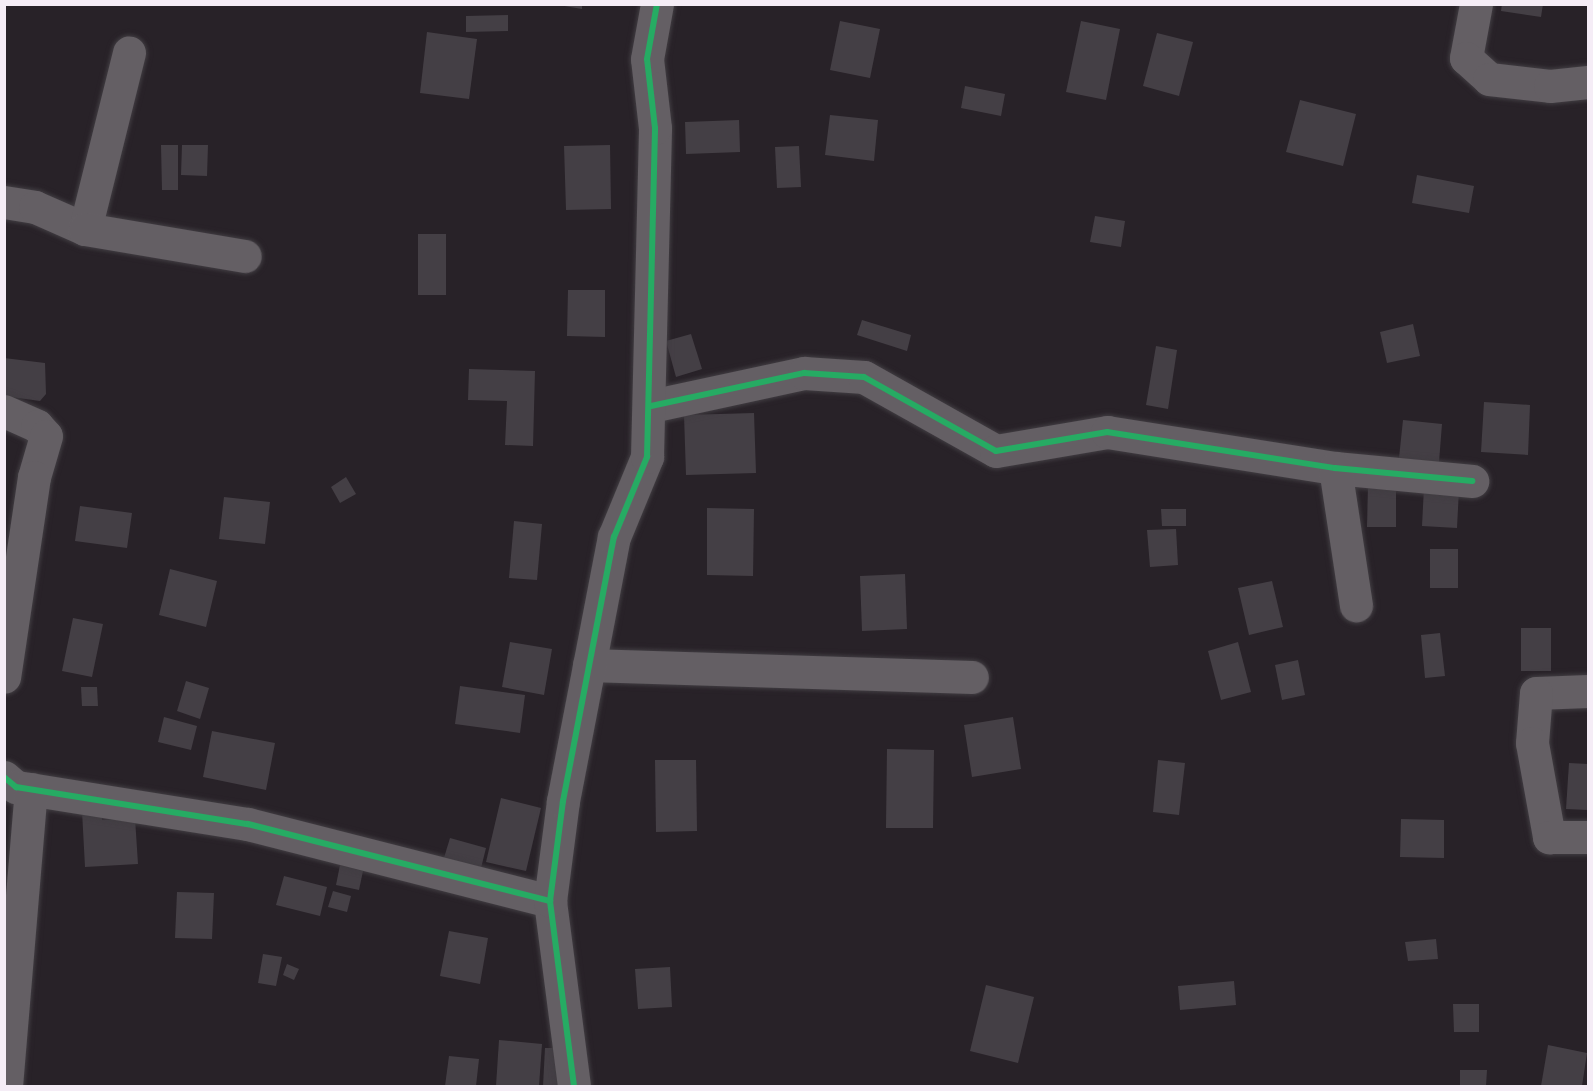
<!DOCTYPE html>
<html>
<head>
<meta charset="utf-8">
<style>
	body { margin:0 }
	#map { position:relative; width:1593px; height:1091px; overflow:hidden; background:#282228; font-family:"Open Sans",sans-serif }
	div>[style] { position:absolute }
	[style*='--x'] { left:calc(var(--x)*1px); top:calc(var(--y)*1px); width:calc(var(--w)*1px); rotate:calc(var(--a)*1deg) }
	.building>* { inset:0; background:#443f45 }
	.roads { filter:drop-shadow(0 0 2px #413d42) drop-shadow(0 0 2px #413d42) }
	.minor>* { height:33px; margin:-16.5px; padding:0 16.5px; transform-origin:16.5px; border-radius:16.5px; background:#645f64 }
	.cycleway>* { height:6px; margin:-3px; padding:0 3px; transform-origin:3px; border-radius:3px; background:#26ab63 }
	span { translate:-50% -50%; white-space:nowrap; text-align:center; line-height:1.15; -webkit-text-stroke:4.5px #201522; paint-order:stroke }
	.frame { position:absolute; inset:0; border:6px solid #f5edf6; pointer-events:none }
</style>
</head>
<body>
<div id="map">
	<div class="building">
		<div style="clip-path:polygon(553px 4px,582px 4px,582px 9px)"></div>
		<div style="clip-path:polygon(1502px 4px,1543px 4px,1541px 17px,1501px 11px)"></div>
		<div style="clip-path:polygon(508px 15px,508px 31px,466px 32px,466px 16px)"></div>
		<div style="clip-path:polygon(840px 21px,880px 29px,870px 78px,830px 70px)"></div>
		<div style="clip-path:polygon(1081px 21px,1120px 29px,1106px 100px,1066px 92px)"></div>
		<div style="clip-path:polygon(427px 32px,477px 39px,469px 99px,420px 93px)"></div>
		<div style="clip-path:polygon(1157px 33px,1193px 42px,1179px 96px,1143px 86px)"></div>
		<div style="clip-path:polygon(965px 86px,1005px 94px,1001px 116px,961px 108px)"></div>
		<div style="clip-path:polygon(1300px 100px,1356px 114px,1343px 166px,1286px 152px)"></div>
		<div style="clip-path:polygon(830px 115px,878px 120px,874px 161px,825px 155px)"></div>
		<div style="clip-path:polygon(739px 120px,740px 152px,686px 154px,685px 122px)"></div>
		<div style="clip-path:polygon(161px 145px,178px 145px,178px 190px,162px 190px)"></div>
		<div style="clip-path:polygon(182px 145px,208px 145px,207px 176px,181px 175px)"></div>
		<div style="clip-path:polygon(610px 145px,611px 209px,566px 210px,564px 146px)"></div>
		<div style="clip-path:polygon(799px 146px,801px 187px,777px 188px,775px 147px)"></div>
		<div style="clip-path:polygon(1417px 175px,1474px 186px,1469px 213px,1412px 203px)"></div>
		<div style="clip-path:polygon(1095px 216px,1125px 221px,1121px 247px,1090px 242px)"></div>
		<div style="clip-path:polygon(418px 234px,446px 234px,446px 295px,418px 295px)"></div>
		<div style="clip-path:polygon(568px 290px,605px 290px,605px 337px,567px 336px)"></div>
		<div style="clip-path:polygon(862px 320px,911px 335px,907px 351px,857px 335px)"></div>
		<div style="clip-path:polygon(1413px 324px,1420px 356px,1387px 363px,1380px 332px)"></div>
		<div style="clip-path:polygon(691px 334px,702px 369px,676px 377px,666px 341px)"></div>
		<div style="clip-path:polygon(1156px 346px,1177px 350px,1168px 409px,1146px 405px)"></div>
		<div style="clip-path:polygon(4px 358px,45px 363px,46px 394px,40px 401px,4px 396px)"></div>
		<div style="clip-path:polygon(469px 369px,535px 371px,533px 446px,505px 445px,507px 401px,468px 400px)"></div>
		<div style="clip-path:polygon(1484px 402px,1530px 405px,1528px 455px,1481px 452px)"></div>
		<div style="clip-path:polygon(754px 413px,756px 473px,686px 475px,684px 415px)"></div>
		<div style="clip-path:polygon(1403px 420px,1442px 424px,1439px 462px,1399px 458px)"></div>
		<div style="clip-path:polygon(346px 477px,356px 494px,340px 503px,331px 487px)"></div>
		<div style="clip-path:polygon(1368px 486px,1396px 486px,1396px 527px,1367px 527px)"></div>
		<div style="clip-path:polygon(1424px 487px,1459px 489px,1457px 528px,1422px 526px)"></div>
		<div style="clip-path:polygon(224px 497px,270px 502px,265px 544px,219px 539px)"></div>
		<div style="clip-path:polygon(80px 506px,132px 513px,127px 548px,75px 541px)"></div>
		<div style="clip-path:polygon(707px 508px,754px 509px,753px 576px,707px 575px)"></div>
		<div style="clip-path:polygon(1161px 509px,1186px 509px,1186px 526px,1162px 526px)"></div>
		<div style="clip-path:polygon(514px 521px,542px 524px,537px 580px,509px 578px)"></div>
		<div style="clip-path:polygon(1176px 529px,1178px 565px,1150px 567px,1147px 530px)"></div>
		<div style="clip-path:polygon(1430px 549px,1458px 549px,1458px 588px,1430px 588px)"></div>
		<div style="clip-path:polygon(170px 569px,217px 581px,206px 627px,159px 615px)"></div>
		<div style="clip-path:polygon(905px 574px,907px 629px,862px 631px,860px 576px)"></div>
		<div style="clip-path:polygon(1272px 581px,1283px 627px,1249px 635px,1238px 588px)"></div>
		<div style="clip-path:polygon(73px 618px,103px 624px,92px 677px,62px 671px)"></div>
		<div style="clip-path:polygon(1521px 628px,1551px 628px,1551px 671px,1521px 671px)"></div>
		<div style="clip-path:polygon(1440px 633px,1445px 676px,1425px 678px,1421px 635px)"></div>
		<div style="clip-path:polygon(510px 642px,552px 649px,544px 695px,502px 687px)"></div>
		<div style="clip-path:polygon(1238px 642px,1251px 692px,1221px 700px,1208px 651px)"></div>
		<div style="clip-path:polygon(1298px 660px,1305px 695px,1282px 700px,1275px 665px)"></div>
		<div style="clip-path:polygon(186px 681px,209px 688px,200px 719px,177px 711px)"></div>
		<div style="clip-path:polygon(460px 686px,525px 695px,520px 733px,455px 724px)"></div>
		<div style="clip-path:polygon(81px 687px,97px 687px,98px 706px,82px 706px)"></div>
		<div style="clip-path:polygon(164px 717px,197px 726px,191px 750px,158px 742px)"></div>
		<div style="clip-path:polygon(1013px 717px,1021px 769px,972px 777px,964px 725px)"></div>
		<div style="clip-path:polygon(212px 731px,275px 743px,266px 790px,203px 777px)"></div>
		<div style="clip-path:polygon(887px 749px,934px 750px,933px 828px,886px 828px)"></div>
		<div style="clip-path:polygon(655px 760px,696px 760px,697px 831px,656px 832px)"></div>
		<div style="clip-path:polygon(1158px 760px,1185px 763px,1179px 815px,1153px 812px)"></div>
		<div style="clip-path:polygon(1569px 763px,1588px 764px,1588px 810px,1566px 809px)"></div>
		<div style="clip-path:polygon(501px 798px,541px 808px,526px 871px,486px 862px)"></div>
		<div style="clip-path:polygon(102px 810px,102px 820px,135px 818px,138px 864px,85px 867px,82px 811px)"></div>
		<div style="clip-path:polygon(1401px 819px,1444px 820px,1444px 858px,1400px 857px)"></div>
		<div style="clip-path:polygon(450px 838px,486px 848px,480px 872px,443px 861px)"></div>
		<div style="clip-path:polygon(340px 865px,363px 871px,359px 890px,336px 885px)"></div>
		<div style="clip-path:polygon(284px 876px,327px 887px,320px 916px,276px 905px)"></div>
		<div style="clip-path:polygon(333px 891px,351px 896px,347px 912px,328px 907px)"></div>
		<div style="clip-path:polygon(177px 892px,214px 893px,212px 939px,175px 938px)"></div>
		<div style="clip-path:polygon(449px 931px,488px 938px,480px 984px,440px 976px)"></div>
		<div style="clip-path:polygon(1436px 939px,1438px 959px,1408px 961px,1405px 942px)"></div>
		<div style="clip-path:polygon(263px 954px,282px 957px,276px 986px,258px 983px)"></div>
		<div style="clip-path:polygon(287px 964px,299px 969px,294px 980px,283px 975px)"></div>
		<div style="clip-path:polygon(670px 967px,672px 1007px,638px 1009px,635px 969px)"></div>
		<div style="clip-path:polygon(1234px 981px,1236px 1005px,1180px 1010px,1178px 986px)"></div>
		<div style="clip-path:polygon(986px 985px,1034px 997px,1018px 1063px,970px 1051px)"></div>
		<div style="clip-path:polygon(1453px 1004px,1479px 1004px,1479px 1032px,1454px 1032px)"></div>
		<div style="clip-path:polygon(499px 1040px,542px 1044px,539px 1086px,496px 1086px)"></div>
		<div style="clip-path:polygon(1548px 1045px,1587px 1053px,1582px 1086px,1541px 1086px)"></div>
		<div style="clip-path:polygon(545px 1048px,560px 1048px,558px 1086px,543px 1086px)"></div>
		<div style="clip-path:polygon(449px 1056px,479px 1059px,476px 1086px,445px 1086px)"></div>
		<div style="clip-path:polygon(1460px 1070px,1487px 1070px,1486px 1086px,1460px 1086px)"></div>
	</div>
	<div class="roads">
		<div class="minor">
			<div style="--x:1476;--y:4;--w:55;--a:100.5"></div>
			<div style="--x:1466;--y:58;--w:31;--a:42"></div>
			<div style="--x:1489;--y:79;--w:61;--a:6.5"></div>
			<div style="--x:1550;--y:86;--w:38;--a:-6"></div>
			<div style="--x:4;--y:202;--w:31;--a:9"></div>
			<div style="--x:35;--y:207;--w:55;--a:23.7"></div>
			<div style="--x:85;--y:229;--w:182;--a:-76"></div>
			<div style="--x:85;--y:229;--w:162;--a:9.6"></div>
			<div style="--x:651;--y:406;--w:157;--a:-12.2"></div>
			<div style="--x:804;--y:373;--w:60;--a:3.8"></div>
			<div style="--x:864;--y:377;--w:151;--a:29.3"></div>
			<div style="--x:996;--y:451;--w:113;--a:-9.7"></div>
			<div style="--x:1107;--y:432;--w:231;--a:9"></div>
			<div style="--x:1335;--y:468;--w:138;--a:5.4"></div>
			<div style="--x:4;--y:411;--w:36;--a:24"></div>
			<div style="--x:37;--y:426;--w:13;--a:48"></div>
			<div style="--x:46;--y:436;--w:43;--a:106.3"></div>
			<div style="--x:34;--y:477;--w:202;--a:98.5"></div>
			<div style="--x:1335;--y:468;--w:139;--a:81.3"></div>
			<div style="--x:589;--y:665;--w:383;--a:1.8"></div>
			<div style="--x:1588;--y:691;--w:52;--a:177.8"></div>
			<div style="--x:1536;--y:693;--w:50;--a:94.6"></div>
			<div style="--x:1532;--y:743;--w:96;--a:79.7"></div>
			<div style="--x:1549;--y:837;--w:39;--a:0"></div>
			<div style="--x:4;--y:777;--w:16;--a:40"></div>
			<div style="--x:16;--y:787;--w:235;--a:9.1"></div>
			<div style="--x:248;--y:824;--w:312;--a:14.3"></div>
			<div style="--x:6;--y:1086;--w:298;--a:-85.2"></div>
			<div style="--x:574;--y:1086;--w:187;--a:-97.4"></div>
			<div style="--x:550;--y:901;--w:101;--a:-82.6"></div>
			<div style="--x:563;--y:801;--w:269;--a:-79.1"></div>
			<div style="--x:614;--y:537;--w:87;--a:-67.6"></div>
			<div style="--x:647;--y:457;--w:329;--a:-88.6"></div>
			<div style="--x:655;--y:128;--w:69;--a:-96.6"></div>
			<div style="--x:647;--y:59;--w:56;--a:-79.7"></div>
		</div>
	</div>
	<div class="cycleway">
		<div style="--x:651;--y:406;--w:157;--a:-12.2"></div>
		<div style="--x:804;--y:373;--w:60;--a:3.8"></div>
		<div style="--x:864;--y:377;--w:151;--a:29.3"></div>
		<div style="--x:996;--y:451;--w:113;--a:-9.7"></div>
		<div style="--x:1107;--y:432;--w:231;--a:9"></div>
		<div style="--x:1335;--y:468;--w:138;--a:5.4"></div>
		<div style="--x:4;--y:777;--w:16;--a:40"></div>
		<div style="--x:16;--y:787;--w:235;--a:9.1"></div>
		<div style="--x:248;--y:824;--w:312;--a:14.3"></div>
		<div style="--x:574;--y:1086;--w:187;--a:-97.4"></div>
		<div style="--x:550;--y:901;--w:101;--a:-82.6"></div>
		<div style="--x:563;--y:801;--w:269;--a:-79.1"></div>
		<div style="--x:614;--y:537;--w:87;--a:-67.6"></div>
		<div style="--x:647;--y:457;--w:329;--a:-88.6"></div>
		<div style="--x:655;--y:128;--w:69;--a:-96.6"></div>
		<div style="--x:647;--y:59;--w:56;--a:-79.7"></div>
	</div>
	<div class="frame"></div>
</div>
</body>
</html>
